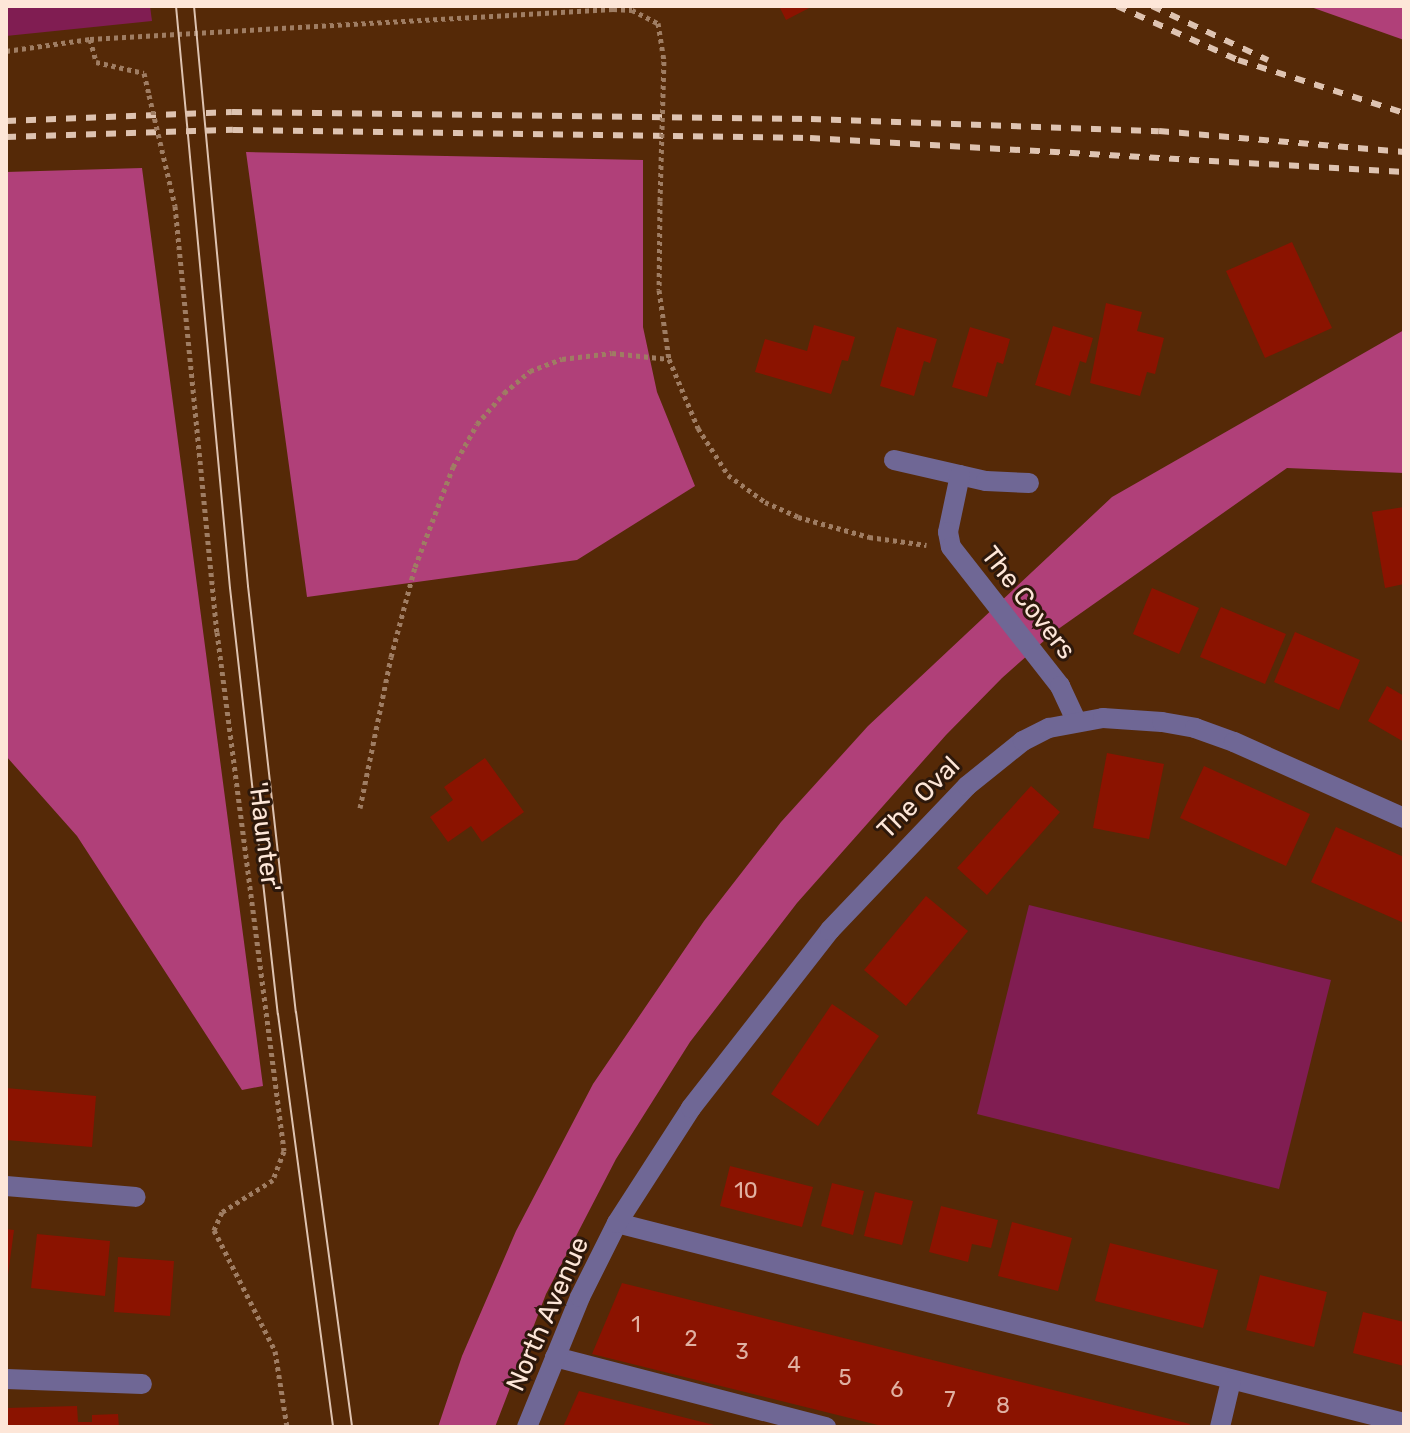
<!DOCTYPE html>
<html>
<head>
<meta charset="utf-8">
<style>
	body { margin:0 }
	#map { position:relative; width:1410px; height:1433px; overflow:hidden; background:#552907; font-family:Rubik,sans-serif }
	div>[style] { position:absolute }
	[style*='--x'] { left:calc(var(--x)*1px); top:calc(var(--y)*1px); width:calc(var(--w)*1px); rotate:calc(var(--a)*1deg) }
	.green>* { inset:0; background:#801d52 }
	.forest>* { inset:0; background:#b04079 }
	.building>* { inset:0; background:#8b1300 }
	.path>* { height:5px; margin-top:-2.5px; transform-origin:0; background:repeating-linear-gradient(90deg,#9f7d63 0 4px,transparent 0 8px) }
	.minor>* { height:20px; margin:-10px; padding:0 10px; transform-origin:10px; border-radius:10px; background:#6f6795 }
	.tram>* { height:2px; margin:-1px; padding:0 1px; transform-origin:1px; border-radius:1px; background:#dec3b1 }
	.rail>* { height:6px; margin-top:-3px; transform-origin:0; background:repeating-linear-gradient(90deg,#dec3b1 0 10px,transparent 0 20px) }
	.path-bridge>* { height:5px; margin-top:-2.5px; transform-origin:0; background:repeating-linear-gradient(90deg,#9f7d63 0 4px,transparent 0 8px) }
	span { translate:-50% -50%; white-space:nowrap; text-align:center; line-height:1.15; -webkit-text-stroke:6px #2d180b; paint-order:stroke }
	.number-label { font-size:22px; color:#e0b1a2 }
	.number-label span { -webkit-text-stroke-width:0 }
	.street-label { font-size:26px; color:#fde6d8 }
	.frame { position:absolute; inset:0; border:8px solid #fde6d8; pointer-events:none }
</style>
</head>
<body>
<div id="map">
	<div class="green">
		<div style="clip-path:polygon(6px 6px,150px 6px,152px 21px,6px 36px)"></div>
		<div style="clip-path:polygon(1029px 905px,1331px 980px,1279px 1189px,977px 1114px)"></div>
	</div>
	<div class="forest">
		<div style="clip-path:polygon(1308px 6px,1404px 6px,1404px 40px)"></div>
		<div style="clip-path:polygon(246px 152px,643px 160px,643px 327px,657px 392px,695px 486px,577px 560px,307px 597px)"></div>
		<div style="clip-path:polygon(142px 168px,263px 1086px,242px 1090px,77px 836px,6px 756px,6px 172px)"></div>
		<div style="clip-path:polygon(1404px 330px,1404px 473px,1287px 468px,1054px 632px,1002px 678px,946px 735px,797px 903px,690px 1042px,616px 1159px,546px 1294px,495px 1427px,438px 1427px,462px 1356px,516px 1231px,593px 1084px,704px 921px,781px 822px,868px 726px,1112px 497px)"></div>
	</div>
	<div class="building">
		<div style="clip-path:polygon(779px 6px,813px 6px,786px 20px)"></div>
		<div style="clip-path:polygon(1292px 242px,1332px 328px,1265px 358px,1226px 271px)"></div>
		<div style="clip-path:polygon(1106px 303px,1142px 312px,1137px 331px,1164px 338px,1155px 374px,1147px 372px,1140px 396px,1090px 383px)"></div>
		<div style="clip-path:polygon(814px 325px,855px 337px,848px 361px,842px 360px,831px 394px,755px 372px,765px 339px,807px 351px)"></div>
		<div style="clip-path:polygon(1053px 326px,1093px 338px,1086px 363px,1080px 361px,1070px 396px,1035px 385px)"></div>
		<div style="clip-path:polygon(897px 327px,937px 339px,930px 363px,924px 361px,914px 396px,880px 386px)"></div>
		<div style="clip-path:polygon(970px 327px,1010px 339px,1003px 364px,997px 362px,987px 397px,952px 387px)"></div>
		<div style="clip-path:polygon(1404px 507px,1404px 584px,1385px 588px,1372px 512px)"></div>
		<div style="clip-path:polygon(1152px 588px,1199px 608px,1179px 654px,1133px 634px)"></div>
		<div style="clip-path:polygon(1221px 607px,1286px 634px,1265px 684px,1200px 657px)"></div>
		<div style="clip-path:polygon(1295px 632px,1360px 660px,1339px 710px,1274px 682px)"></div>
		<div style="clip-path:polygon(1387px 686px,1404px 696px,1404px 742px,1368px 721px)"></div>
		<div style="clip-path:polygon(1107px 753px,1164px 764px,1149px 839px,1093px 828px)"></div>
		<div style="clip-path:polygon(485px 758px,524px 812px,482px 842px,471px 826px,448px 842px,430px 817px,453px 800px,444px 787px)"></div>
		<div style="clip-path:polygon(1204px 766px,1310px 814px,1286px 866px,1180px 818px)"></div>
		<div style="clip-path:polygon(1031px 786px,1060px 812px,987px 895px,957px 868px)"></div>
		<div style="clip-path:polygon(1336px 827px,1404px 857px,1404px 923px,1311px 882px)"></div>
		<div style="clip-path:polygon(926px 896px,968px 931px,906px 1006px,864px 970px)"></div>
		<div style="clip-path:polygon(832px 1004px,879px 1036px,818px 1126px,771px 1094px)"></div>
		<div style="clip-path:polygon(6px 1088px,96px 1096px,92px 1147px,6px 1140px)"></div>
		<div style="clip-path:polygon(730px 1166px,813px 1187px,802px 1227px,720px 1206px)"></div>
		<div style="clip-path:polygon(832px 1183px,864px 1191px,853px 1235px,821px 1226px)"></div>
		<div style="clip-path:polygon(875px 1192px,913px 1201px,902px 1245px,864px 1236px)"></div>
		<div style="clip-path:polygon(941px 1206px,998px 1220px,991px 1248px,972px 1244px,968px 1262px,929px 1252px)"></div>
		<div style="clip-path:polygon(1012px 1222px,1072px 1238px,1058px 1291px,998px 1276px)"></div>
		<div style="clip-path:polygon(6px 1229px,14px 1230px,8px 1275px,6px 1275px)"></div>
		<div style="clip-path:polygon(37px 1234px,110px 1241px,105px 1296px,31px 1288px)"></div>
		<div style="clip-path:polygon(1110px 1243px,1218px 1270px,1203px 1328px,1095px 1301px)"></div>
		<div style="clip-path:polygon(118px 1257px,174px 1261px,170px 1316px,114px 1312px)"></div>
		<div style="clip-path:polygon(1260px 1275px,1327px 1292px,1314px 1347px,1246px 1330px)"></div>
		<div style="clip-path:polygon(622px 1283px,1190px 1424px,1189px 1427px,886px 1427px,592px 1354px)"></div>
		<div style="clip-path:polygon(1363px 1312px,1404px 1322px,1404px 1366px,1353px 1353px)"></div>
		<div style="clip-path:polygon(579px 1391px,718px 1426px,717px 1427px,563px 1427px)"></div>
		<div style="clip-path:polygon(77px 1406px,78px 1422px,92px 1422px,92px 1415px,118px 1414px,119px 1427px,6px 1427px,6px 1408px)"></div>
	</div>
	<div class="path">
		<div style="--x:90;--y:39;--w:24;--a:75"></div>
		<div style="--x:96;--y:62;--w:49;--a:12.9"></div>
		<div style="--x:144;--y:73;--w:23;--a:77"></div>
		<div style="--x:6;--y:51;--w:85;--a:-8.1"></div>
		<div style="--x:90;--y:39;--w:524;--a:-3.28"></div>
		<div style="--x:613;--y:9;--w:19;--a:3"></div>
		<div style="--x:632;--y:10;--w:29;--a:27"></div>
		<div style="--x:658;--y:23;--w:37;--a:81"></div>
		<div style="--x:660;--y:201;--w:89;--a:90.6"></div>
		<div style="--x:659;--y:290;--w:70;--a:81.8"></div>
		<div style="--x:669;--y:359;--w:75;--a:67.2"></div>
		<div style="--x:698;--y:428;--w:56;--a:57.4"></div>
		<div style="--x:728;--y:475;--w:46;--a:36.1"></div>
		<div style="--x:765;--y:502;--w:36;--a:24"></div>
		<div style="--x:798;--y:517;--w:74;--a:15.7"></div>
		<div style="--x:869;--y:537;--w:58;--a:8"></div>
		<div style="--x:175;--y:206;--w:428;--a:84.4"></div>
		<div style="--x:217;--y:632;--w:523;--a:82.64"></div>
		<div style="--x:284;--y:1151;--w:31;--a:111"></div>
		<div style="--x:273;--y:1180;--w:60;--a:147.9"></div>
		<div style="--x:222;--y:1212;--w:20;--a:114"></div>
		<div style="--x:214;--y:1230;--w:136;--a:63.2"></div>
		<div style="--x:275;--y:1351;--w:77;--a:81"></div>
		<div style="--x:360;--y:808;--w:154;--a:-78.4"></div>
		<div style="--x:391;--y:657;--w:93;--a:-75.1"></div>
		<div style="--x:415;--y:567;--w:107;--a:-69.2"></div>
		<div style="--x:453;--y:467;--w:49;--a:-60.8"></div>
		<div style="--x:477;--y:424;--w:41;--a:-48.9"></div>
		<div style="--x:504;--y:393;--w:34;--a:-40"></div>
		<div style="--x:530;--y:371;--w:34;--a:-21"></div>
		<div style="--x:562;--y:359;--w:50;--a:-6.8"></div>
		<div style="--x:612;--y:353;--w:57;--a:6"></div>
	</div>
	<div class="minor">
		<div style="--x:894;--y:460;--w:94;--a:12.9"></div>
		<div style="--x:986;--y:481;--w:43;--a:2.7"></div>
		<div style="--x:960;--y:475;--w:58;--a:101.9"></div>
		<div style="--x:948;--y:532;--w:15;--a:79"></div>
		<div style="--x:951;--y:547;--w:177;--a:51.9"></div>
		<div style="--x:1060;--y:686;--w:38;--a:65"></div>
		<div style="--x:6;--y:1186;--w:130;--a:4.8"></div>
		<div style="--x:617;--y:1223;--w:812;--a:14.26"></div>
		<div style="--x:555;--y:1357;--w:280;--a:14.5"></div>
		<div style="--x:6;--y:1379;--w:136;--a:2.1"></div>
		<div style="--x:527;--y:1427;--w:140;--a:-67.8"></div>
		<div style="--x:580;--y:1297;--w:83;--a:-63.4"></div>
		<div style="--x:617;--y:1223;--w:137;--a:-57.2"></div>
		<div style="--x:691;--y:1108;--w:226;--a:-52"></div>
		<div style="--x:830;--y:930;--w:199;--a:-46.4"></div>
		<div style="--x:967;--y:786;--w:72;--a:-38.8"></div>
		<div style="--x:1023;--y:741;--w:29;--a:-27"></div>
		<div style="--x:1049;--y:728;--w:55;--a:-10.5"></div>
		<div style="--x:1103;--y:718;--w:59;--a:3.9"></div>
		<div style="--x:1162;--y:722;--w:34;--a:10"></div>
		<div style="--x:1195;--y:728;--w:41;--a:19.7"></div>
		<div style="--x:1234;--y:742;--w:186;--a:24.1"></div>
		<div style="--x:1220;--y:1427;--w:47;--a:-76.6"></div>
	</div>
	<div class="tram">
		<div style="--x:176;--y:6;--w:584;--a:84.7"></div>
		<div style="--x:230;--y:588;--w:429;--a:83.6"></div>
		<div style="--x:278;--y:1014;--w:417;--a:82.4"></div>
		<div style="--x:194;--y:6;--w:583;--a:84.68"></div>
		<div style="--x:248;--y:586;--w:429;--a:83.6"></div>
		<div style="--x:296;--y:1012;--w:419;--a:82.3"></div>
	</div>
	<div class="rail">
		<div style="--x:1117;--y:6;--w:133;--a:24.1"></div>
		<div style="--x:1238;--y:60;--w:174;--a:17.7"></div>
		<div style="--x:1152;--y:6;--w:128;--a:25"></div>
		<div style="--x:6;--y:121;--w:226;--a:-2.3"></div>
		<div style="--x:232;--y:112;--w:579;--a:0.69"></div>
		<div style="--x:811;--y:119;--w:348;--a:2"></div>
		<div style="--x:1159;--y:131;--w:246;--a:4.9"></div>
		<div style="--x:6;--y:137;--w:227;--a:-1.8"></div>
		<div style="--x:233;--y:130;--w:577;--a:0.79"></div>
		<div style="--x:810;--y:138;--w:595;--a:3.28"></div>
	</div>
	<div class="path-bridge">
		<div style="--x:149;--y:95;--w:114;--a:76.8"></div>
		<div style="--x:660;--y:201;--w:141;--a:-88.4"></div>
	</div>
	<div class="number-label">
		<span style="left:746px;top:1191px">10</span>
		<span style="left:636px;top:1325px">1</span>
		<span style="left:691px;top:1339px">2</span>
		<span style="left:742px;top:1352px">3</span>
		<span style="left:794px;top:1365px">4</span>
		<span style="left:845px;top:1378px">5</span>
		<span style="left:897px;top:1390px">6</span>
		<span style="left:950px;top:1400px">7</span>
		<span style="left:1003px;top:1406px">8</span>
	</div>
	<div class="street-label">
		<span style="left:1028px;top:603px;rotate:52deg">The Covers</span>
		<span style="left:919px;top:798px;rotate:-45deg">The Oval</span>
		<span style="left:264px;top:837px;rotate:83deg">'Haunter'</span>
		<span style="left:548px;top:1314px;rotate:-66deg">North Avenue</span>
	</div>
	<div class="frame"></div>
</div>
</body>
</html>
